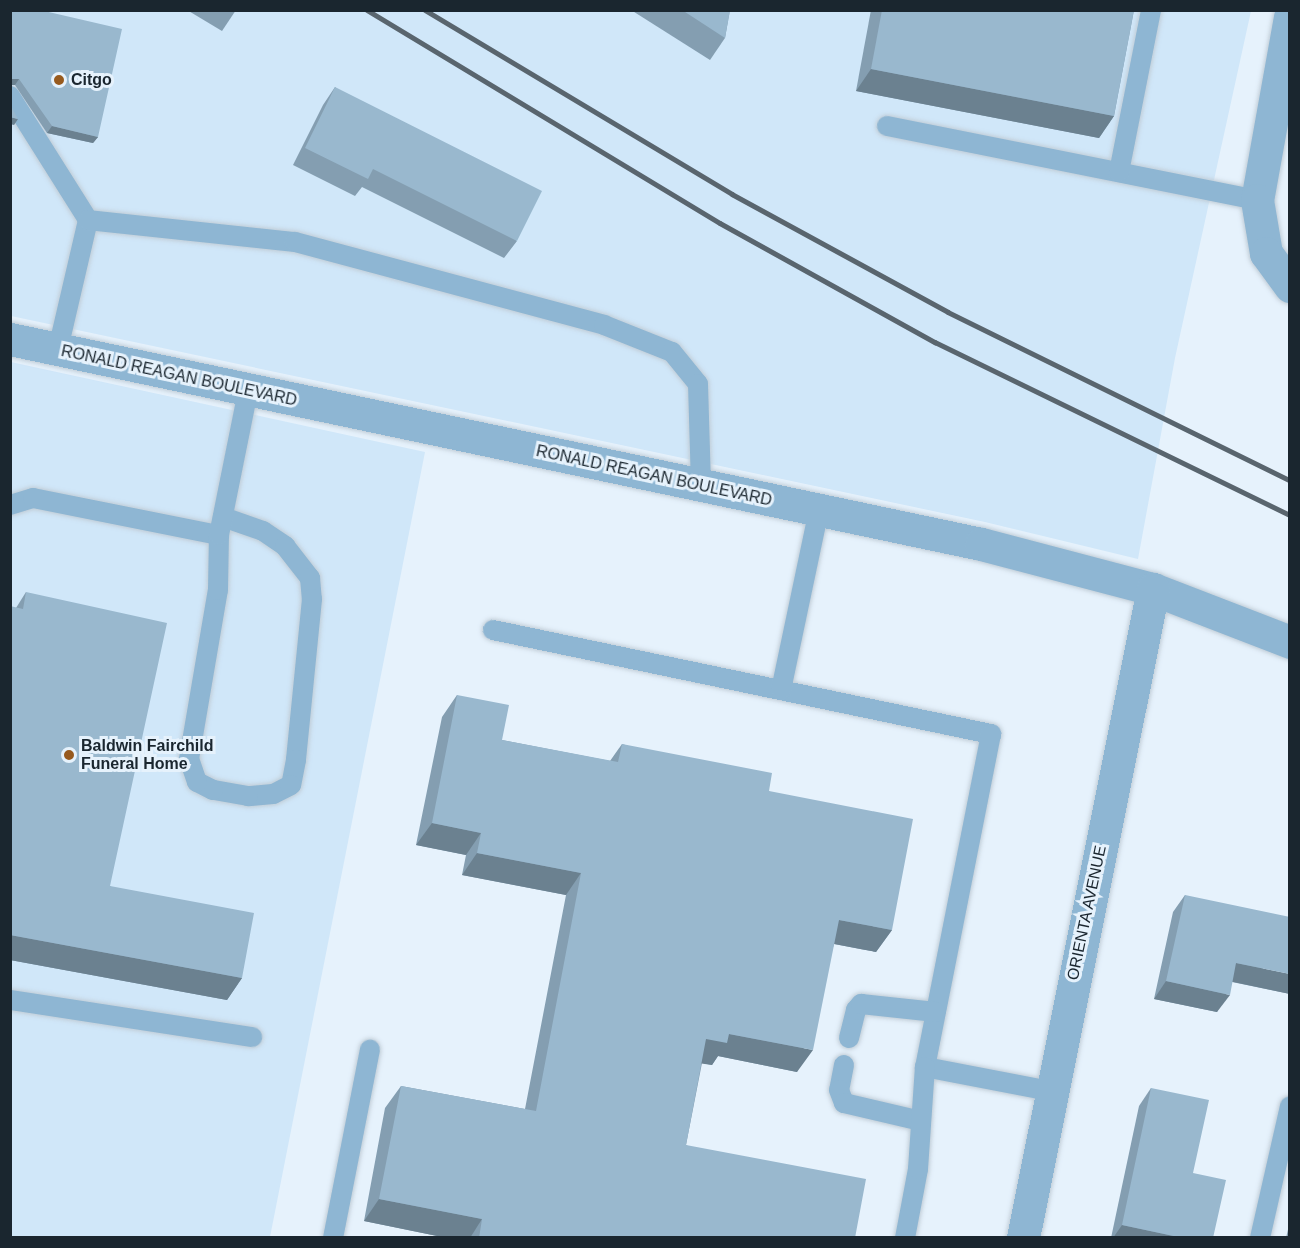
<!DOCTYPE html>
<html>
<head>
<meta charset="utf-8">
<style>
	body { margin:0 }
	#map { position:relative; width:1300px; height:1248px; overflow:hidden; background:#e6f2fc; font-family:Arial,sans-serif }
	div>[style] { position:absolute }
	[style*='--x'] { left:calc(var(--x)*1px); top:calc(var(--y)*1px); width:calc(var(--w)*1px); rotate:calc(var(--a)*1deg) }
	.built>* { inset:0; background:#d0e7f9 }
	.roads { filter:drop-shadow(0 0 2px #c1cdd7) drop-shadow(0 0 2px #c1cdd7) }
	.service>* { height:20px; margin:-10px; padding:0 10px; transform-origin:10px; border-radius:10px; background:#8eb6d3 }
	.minor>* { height:33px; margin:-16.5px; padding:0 16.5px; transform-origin:16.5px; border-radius:16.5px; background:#8eb6d3 }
	.tertiary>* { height:33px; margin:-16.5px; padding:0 16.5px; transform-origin:16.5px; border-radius:16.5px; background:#8eb6d3 }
	.rail>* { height:4.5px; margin:-2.25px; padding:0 2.25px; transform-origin:2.25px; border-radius:2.25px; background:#59656e }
	.wall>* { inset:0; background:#849eb1 }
	.shaded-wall>* { inset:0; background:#6b8190 }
	.building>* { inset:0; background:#99b8ce }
	.dots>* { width:16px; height:16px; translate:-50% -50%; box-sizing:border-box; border:3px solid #e6f2fc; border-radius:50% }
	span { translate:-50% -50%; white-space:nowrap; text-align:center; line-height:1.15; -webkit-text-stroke:6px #e6f2fc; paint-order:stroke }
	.poi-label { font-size:16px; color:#1a262f; font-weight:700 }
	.left { translate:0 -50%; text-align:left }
	.street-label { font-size:16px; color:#1a262f }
	.frame { position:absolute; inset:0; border:12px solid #1a262f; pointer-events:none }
</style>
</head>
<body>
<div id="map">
	<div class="built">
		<div style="clip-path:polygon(11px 11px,1251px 11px,1175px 358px,1138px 559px,985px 522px,11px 316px)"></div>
		<div style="clip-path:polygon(11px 362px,425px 452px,270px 1237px,11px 1238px)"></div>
	</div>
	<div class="roads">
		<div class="service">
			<div style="--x:10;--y:96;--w:146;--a:57.8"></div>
			<div style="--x:887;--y:126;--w:377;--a:11.3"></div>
			<div style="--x:1119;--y:172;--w:165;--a:-78.8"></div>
			<div style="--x:58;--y:349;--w:132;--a:-76.9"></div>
			<div style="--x:88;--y:220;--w:208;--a:6.1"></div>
			<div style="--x:295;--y:242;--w:320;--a:15"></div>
			<div style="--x:604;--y:325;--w:73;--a:21.7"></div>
			<div style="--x:672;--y:352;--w:41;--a:50.9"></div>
			<div style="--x:698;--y:384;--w:102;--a:88.3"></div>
			<div style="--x:10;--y:505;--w:24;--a:-17"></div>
			<div style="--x:33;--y:498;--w:190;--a:11.3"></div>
			<div style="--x:223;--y:517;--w:42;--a:19.3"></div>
			<div style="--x:263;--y:531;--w:27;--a:34"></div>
			<div style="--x:285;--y:546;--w:41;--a:52"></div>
			<div style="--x:310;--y:578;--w:21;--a:85"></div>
			<div style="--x:312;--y:599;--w:162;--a:95.7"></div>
			<div style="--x:296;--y:760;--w:25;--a:101"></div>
			<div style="--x:291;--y:785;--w:20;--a:153"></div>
			<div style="--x:273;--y:794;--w:25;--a:175"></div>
			<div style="--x:248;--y:796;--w:36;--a:-170"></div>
			<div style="--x:213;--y:790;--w:18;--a:-153"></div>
			<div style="--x:197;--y:782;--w:24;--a:-109"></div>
			<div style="--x:189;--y:759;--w:171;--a:-80.3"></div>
			<div style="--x:218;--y:590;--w:55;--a:-89"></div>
			<div style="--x:219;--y:535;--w:147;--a:-78.6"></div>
			<div style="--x:493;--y:630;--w:509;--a:11.8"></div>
			<div style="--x:991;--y:734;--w:339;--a:101.2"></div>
			<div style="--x:925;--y:1067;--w:127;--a:10.9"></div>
			<div style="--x:781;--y:690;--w:184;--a:-78.1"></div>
			<div style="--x:10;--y:1000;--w:245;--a:8.7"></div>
			<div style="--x:849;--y:1038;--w:29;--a:-76"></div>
			<div style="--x:856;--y:1010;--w:8;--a:-50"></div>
			<div style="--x:861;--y:1004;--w:75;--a:6.1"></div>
			<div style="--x:844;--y:1065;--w:25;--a:101"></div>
			<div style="--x:839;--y:1090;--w:14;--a:69"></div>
			<div style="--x:844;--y:1103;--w:79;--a:13.2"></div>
			<div style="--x:333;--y:1238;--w:192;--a:-78.9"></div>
			<div style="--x:905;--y:1238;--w:70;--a:-79.3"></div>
			<div style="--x:918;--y:1169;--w:102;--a:-86.1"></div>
			<div style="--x:1260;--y:1238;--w:135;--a:-77.2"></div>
		</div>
		<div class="minor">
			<div style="--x:1290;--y:17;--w:186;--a:100.2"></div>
			<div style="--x:1257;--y:200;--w:54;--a:80.4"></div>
			<div style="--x:1266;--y:253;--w:41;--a:54"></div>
		</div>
		<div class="tertiary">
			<div style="--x:10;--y:339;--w:992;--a:11.92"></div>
			<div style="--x:981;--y:544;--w:178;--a:14.7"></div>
			<div style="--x:1153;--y:589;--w:147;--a:21.1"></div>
			<div style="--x:1023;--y:1238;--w:662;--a:-78.67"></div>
		</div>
	</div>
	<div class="rail">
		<div style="--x:367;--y:10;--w:412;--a:31.1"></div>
		<div style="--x:720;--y:223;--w:246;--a:29"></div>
		<div style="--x:935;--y:342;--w:395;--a:26"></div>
		<div style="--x:425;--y:10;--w:358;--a:30.9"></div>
		<div style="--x:732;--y:194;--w:246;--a:28.6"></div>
		<div style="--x:948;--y:312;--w:381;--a:26.2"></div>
	</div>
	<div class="wall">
		<div style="clip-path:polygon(10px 10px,98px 137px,93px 143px,47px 133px,15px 85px)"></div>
		<div style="clip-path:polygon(187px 10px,236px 10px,222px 31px)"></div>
		<div style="clip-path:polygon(631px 10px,730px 10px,725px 38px,710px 60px)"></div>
		<div style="clip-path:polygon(871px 10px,1134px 10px,1114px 116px,1099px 138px,856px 91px)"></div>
		<div style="clip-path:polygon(335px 87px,517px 241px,504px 258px,362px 187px,355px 196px,293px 165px,323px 105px)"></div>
		<div style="clip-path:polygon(26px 592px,110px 886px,242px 978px,227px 1000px,10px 960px,16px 608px)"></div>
		<div style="clip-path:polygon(457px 695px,502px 740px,610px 761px,622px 744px,769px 791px,892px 930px,876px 952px,834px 944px,797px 1072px,718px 1056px,712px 1065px,702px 1063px,686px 1145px,855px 1238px,447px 1238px,364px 1221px,385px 1108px,401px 1086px,525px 1109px,566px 895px,462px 875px,466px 855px,416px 845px,442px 717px)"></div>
		<div style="clip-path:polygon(1185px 895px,1290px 994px,1232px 982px,1217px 1012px,1154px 999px,1173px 912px)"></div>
		<div style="clip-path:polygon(1151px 1088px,1213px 1238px,1111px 1238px,1139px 1106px)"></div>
		<div style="clip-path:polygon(1290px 1221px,1290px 1238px,1286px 1238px)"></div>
	</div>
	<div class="shaded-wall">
		<div style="clip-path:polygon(871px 69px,1114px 116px,1099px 138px,856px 91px)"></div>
		<div style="clip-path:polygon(10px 79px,19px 79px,15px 85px,10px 85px)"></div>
		<div style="clip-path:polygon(10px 117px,18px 119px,14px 125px,10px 124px)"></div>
		<div style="clip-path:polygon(52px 126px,98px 137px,93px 143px,47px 133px)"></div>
		<div style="clip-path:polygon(432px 823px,481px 833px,466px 855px,416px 845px)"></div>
		<div style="clip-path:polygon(477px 853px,581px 873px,566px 895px,462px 875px)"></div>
		<div style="clip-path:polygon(839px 920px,892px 930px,876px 952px,824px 942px)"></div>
		<div style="clip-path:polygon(10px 935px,242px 978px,227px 1000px,10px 960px)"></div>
		<div style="clip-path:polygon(1236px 963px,1290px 974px,1290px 994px,1224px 980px)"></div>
		<div style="clip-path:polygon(1166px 981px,1230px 995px,1217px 1012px,1154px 999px)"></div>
		<div style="clip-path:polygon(729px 1034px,813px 1050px,797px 1072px,718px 1056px,712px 1065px,691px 1062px,706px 1039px)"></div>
		<div style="clip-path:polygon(379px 1199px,482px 1219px,470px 1238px,447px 1238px,364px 1221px)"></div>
		<div style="clip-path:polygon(1122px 1225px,1183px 1238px,1113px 1238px)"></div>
	</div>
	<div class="building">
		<div style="clip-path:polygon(10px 10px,40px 10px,122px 29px,98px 137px,52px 126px,19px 79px,10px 79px)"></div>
		<div style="clip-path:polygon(682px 10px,730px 10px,725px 38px)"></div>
		<div style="clip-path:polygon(882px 10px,1134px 10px,1114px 116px,871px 69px)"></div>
		<div style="clip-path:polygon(335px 87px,542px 191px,517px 241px,373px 169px,368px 179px,305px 148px)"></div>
		<div style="clip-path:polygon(10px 104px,18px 119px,10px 117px)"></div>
		<div style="clip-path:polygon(26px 592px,167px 623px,110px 886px,254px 913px,242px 978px,10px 935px,10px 606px,23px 609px)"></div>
		<div style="clip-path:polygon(457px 695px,509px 705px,502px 740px,618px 762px,622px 744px,772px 773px,769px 791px,913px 819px,892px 930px,839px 920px,813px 1050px,729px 1034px,727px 1043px,706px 1039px,686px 1145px,866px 1179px,855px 1238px,479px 1238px,482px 1219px,379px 1199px,401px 1086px,536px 1111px,581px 873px,477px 853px,481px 833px,432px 823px)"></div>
		<div style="clip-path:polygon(1185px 895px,1290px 917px,1290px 974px,1236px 963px,1230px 995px,1166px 981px)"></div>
		<div style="clip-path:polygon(1151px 1088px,1209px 1100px,1193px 1173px,1226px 1180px,1213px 1238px,1183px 1238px,1122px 1225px)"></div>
	</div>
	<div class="dots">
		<div style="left:59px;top:80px;background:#975a1e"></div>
		<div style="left:69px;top:755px;background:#975a1e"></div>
	</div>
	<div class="poi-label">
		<span class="left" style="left:71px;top:80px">Citgo</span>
		<span class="left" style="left:81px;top:755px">Baldwin Fairchild<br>Funeral Home</span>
	</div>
	<div class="street-label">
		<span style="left:179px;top:376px;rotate:12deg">RONALD REAGAN BOULEVARD</span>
		<span style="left:654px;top:476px;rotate:12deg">RONALD REAGAN BOULEVARD</span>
		<span style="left:1087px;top:913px;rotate:-78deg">ORIENTA AVENUE</span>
	</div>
	<div class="frame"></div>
</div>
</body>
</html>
